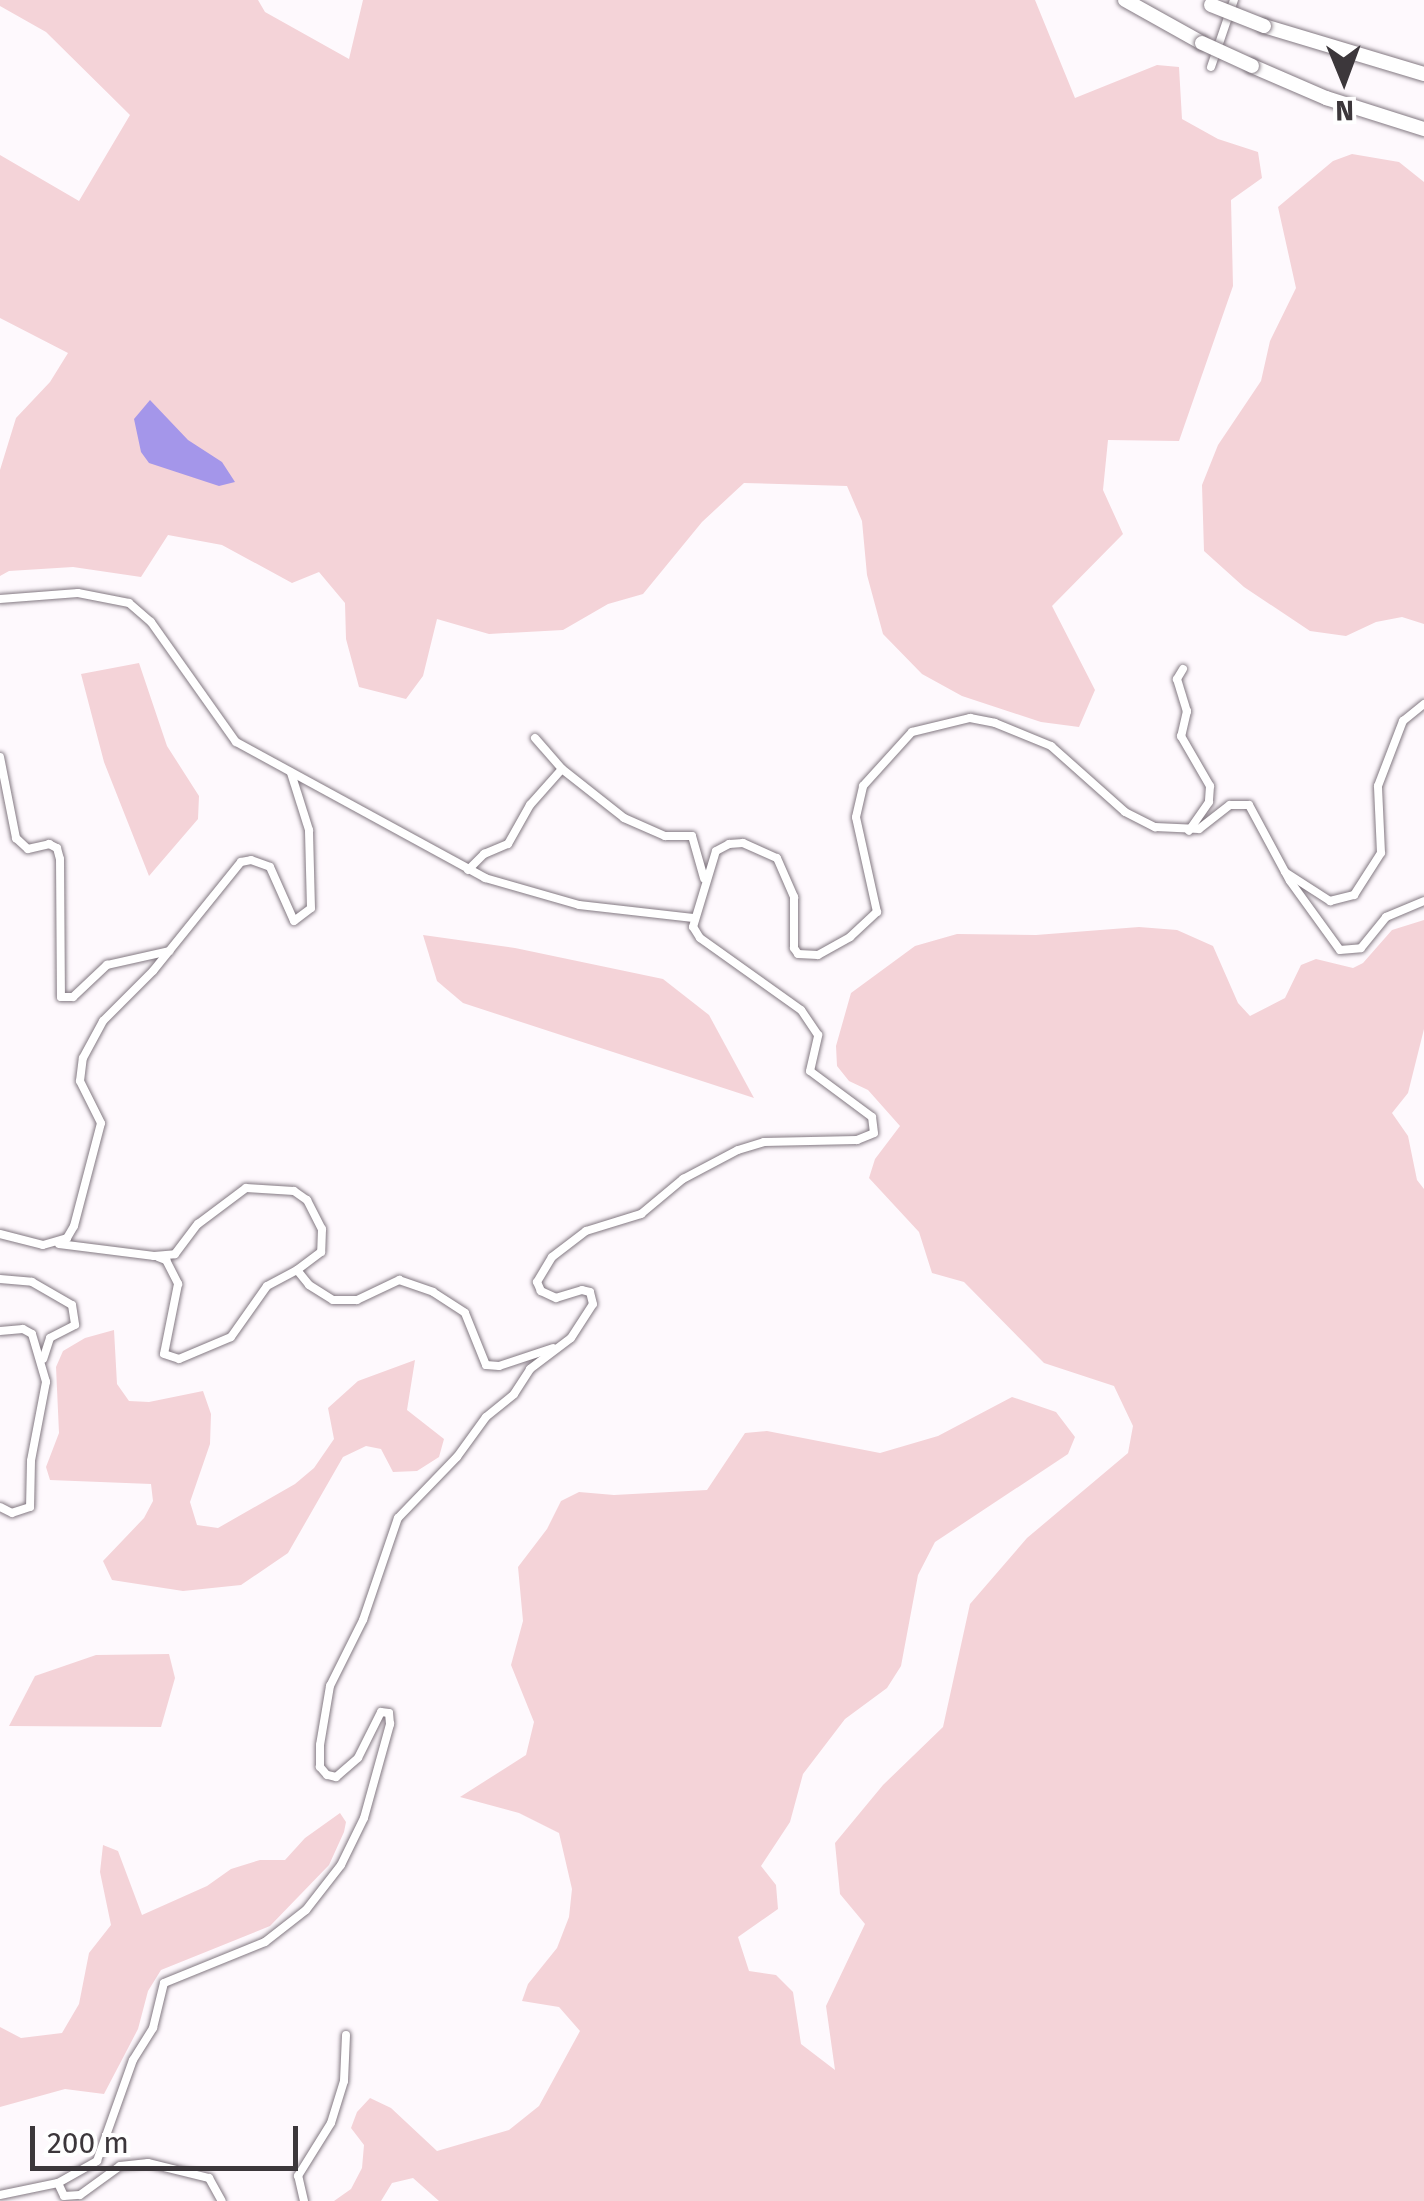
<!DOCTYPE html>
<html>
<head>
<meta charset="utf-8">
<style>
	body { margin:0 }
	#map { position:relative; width:1424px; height:2201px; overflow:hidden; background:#fef9fd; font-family:"Fira Sans",sans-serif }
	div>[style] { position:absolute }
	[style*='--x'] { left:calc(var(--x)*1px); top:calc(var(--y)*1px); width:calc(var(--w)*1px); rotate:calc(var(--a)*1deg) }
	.green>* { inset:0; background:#f4d3d8 }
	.water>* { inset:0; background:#a496ea }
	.roads { filter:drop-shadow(0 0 2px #837982) drop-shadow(0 0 2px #837982) }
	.minor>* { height:8px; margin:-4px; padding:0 4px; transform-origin:4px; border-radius:4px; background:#fff }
	.motorway>* { height:14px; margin:-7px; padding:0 7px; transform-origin:7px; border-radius:7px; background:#fff }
	.bridges { filter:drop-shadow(0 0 2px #837982) drop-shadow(0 0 2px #837982) }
	.motorway-bridge>* { height:14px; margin:-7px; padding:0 7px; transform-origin:7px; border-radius:7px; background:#fff }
	span { translate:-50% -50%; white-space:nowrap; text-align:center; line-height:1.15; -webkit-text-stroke:8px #fff; paint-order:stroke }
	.north { position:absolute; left:1294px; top:30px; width:100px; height:100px; -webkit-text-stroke:8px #fff; paint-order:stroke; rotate:179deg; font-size:28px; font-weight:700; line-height:40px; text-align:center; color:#3c373b }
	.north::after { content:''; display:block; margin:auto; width:35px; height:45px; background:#3c373b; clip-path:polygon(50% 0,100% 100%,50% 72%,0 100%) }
	.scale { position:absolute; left:30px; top:2126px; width:268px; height:45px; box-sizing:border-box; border:5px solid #3c373b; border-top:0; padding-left:12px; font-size:30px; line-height:35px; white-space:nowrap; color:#3c373b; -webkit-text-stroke:8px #fff; paint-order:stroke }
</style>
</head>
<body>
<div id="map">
	<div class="green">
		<div style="clip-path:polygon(0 0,258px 0,265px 12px,349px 59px,363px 0,1035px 0,1075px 98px,1157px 65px,1179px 67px,1182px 119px,1218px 139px,1258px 152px,1262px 178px,1231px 200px,1233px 286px,1179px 441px,1108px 440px,1103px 490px,1123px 534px,1052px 606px,1095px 690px,1079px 727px,1041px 722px,962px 696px,922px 674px,883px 634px,867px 575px,862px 521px,847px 486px,744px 483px,702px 522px,643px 594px,608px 604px,563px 630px,489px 634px,437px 619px,423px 676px,406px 699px,359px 687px,346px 639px,345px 603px,319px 572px,292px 583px,222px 545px,168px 535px,141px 577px,73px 567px,9px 571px,0 576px,0 470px,16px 418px,50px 382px,68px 353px,0 318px,0 155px,79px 201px,130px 115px,46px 32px,0 6px)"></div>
		<div style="clip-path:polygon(1352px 154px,1399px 162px,1424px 182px,1424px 624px,1402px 617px,1376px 622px,1346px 636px,1310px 631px,1244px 587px,1204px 551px,1202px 485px,1218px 445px,1261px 381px,1270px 341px,1296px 288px,1278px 207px,1333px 161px)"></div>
		<div style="clip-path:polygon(139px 663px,167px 746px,199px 796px,198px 819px,149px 876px,104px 762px,81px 674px)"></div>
		<div style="clip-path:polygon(1424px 920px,1424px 1029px,1408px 1093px,1392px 1113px,1408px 1136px,1417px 1180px,1424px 1189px,1424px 2201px,439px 2201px,413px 2178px,392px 2183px,381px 2201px,334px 2201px,351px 2189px,362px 2168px,364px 2145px,351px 2128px,357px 2112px,370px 2098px,391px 2108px,437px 2151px,509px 2130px,539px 2106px,580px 2031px,559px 2007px,522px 2001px,528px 1984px,557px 1948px,569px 1917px,572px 1889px,559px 1833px,519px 1813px,460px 1797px,526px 1755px,534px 1722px,511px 1665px,523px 1621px,518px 1567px,547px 1529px,561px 1501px,579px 1492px,614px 1495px,707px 1490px,745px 1433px,767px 1431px,880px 1453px,938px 1436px,1012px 1397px,1056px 1412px,1075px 1437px,1068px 1454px,935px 1542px,918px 1575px,901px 1666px,887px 1688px,845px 1719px,803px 1774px,790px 1822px,761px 1866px,776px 1885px,778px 1909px,738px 1937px,749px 1971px,776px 1975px,793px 1992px,801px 2044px,835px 2070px,826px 2006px,865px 1924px,840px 1894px,835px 1843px,883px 1785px,943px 1727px,970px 1604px,1027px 1538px,1128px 1453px,1133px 1426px,1114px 1386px,1044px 1363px,964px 1282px,932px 1273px,919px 1232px,869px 1178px,875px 1159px,900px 1126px,868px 1090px,849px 1081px,837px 1066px,836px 1046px,851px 993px,915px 946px,957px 934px,1036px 935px,1139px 927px,1177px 930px,1213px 946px,1238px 1003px,1250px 1016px,1285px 998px,1301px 965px,1316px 959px,1353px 968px,1363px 963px,1392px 930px)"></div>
		<div style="clip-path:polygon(423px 935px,515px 948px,663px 979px,709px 1015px,754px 1098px,463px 1003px,437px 981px)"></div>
		<div style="clip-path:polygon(114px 1330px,117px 1384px,129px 1401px,149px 1402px,203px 1391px,211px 1414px,210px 1444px,190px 1502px,197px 1525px,218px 1528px,295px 1484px,314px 1468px,334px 1439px,328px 1408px,358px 1381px,415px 1360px,407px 1410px,444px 1439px,439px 1457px,417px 1471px,393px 1472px,381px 1449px,366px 1446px,343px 1457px,288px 1553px,241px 1585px,183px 1591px,112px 1580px,103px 1561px,144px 1518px,153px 1501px,151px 1484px,50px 1480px,46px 1467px,59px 1433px,56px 1367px,63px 1351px,85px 1338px)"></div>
		<div style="clip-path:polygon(169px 1654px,175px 1678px,161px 1727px,9px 1726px,35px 1676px,96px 1655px)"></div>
		<div style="clip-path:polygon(340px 1813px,346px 1822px,344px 1832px,329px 1865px,270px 1926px,161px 1970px,148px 1991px,138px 2029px,104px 2094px,65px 2089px,0 2107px,0 2027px,21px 2038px,62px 2033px,79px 2004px,89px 1953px,111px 1925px,100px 1872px,103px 1845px,118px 1851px,142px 1915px,207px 1886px,231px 1869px,260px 1860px,285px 1860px,305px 1838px)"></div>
	</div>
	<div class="water">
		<div style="clip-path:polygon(150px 400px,188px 440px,222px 462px,235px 482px,219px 486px,149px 463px,141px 452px,134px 419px)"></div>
	</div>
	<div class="roads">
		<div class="minor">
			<div style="--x:1211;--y:67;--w:71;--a:-71.1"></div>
			<div style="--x:0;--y:599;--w:78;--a:-4.4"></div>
			<div style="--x:78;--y:593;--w:52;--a:11.1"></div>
			<div style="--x:129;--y:603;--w:29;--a:41"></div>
			<div style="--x:151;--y:622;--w:147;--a:54.7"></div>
			<div style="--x:236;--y:742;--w:284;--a:28.6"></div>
			<div style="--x:485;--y:878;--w:98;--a:16"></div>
			<div style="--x:579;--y:905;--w:115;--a:6.5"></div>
			<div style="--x:1183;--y:669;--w:12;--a:121"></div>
			<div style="--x:1177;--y:679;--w:34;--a:73"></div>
			<div style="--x:1187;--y:711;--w:26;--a:103"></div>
			<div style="--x:1181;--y:736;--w:58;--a:59.9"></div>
			<div style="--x:1210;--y:786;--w:16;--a:94"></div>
			<div style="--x:1209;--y:802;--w:35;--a:125"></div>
			<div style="--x:535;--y:738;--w:41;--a:48.9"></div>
			<div style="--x:562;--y:769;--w:79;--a:38.3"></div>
			<div style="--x:624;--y:818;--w:45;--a:23.7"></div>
			<div style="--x:665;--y:836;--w:27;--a:0"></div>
			<div style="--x:692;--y:836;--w:44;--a:74.1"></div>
			<div style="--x:0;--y:757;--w:83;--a:78.8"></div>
			<div style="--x:16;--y:838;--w:16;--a:43"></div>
			<div style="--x:28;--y:849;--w:22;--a:-13"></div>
			<div style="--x:49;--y:844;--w:9;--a:27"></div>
			<div style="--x:57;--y:848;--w:11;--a:75"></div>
			<div style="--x:60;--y:859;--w:138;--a:89.6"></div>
			<div style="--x:61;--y:997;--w:12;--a:0"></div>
			<div style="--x:73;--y:997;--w:47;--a:-43.3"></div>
			<div style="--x:107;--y:965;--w:64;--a:-12.7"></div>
			<div style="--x:468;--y:870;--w:23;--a:-45"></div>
			<div style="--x:484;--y:854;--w:26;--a:-23"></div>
			<div style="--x:508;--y:844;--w:45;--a:-60.6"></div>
			<div style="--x:530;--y:805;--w:48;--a:-48.4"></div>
			<div style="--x:1285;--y:872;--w:54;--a:32.8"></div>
			<div style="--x:1330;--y:901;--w:25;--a:-14"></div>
			<div style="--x:1354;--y:895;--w:50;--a:-57.3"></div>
			<div style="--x:1381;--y:853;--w:67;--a:-92.6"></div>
			<div style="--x:1378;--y:786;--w:70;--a:-69"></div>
			<div style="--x:1403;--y:721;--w:27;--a:-39"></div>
			<div style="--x:0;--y:1234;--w:44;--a:14.3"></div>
			<div style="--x:43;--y:1245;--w:25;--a:-16"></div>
			<div style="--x:67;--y:1238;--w:14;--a:-60"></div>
			<div style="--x:74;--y:1226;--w:106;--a:-75.3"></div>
			<div style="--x:101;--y:1123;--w:47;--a:-116.6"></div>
			<div style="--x:80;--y:1081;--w:23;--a:-83"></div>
			<div style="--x:83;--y:1058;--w:42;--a:-61.6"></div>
			<div style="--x:103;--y:1021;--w:71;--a:-45"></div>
			<div style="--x:153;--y:971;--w:140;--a:-51.1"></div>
			<div style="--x:241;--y:862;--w:10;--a:-11"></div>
			<div style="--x:251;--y:860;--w:20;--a:20"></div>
			<div style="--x:270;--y:867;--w:59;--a:66"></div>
			<div style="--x:294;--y:921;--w:21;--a:-37"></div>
			<div style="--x:311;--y:908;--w:78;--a:-91.5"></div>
			<div style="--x:309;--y:830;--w:60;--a:-107.5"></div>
			<div style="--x:59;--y:1244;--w:96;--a:7.2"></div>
			<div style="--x:154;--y:1256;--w:21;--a:-5"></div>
			<div style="--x:175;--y:1254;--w:38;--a:-53"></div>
			<div style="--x:198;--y:1224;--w:60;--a:-36.9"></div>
			<div style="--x:246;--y:1188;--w:48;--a:3.6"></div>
			<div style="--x:294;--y:1191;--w:16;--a:35"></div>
			<div style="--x:307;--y:1200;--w:33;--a:63"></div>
			<div style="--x:322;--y:1229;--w:23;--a:92"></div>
			<div style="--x:321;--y:1252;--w:30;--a:143"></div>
			<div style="--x:297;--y:1270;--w:19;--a:51"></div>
			<div style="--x:309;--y:1285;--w:28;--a:32"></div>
			<div style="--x:333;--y:1300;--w:24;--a:0"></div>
			<div style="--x:357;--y:1300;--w:47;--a:-25.5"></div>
			<div style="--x:399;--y:1280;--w:36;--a:19"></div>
			<div style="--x:433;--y:1292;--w:38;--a:33"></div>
			<div style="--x:465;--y:1313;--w:56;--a:68"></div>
			<div style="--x:486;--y:1365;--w:13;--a:4"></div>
			<div style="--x:499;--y:1366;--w:57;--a:-18.4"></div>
			<div style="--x:158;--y:1257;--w:9;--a:21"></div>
			<div style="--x:166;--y:1260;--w:27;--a:63"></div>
			<div style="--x:178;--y:1284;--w:71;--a:101.3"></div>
			<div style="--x:164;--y:1354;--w:16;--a:18"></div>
			<div style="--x:179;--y:1359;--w:56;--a:-22.9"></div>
			<div style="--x:231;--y:1337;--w:62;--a:-54.8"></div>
			<div style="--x:267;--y:1286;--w:34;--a:-28"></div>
			<div style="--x:0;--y:1279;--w:32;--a:5"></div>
			<div style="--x:32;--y:1282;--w:46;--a:29.9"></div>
			<div style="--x:72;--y:1305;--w:20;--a:81"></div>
			<div style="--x:75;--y:1325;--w:28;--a:153"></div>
			<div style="--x:50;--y:1338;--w:22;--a:108"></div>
			<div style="--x:0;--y:1331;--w:23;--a:-5"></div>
			<div style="--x:23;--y:1329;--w:10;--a:29"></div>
			<div style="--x:32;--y:1334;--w:50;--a:73.7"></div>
			<div style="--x:46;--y:1382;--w:80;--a:100.8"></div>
			<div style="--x:31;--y:1461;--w:46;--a:91.2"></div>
			<div style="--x:30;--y:1507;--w:19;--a:162"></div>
			<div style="--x:12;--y:1513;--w:13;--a:-153"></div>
			<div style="--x:58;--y:2183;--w:14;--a:65"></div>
			<div style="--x:64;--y:2196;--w:16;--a:-4"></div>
			<div style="--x:80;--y:2195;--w:49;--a:-35.9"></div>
			<div style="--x:120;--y:2166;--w:28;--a:-6"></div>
			<div style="--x:148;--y:2163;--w:63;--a:13.8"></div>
			<div style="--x:209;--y:2178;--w:26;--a:61"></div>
			<div style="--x:0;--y:2195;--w:59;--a:-11.7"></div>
			<div style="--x:58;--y:2183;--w:45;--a:-29.4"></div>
			<div style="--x:97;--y:2161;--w:107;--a:-70.4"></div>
			<div style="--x:133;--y:2060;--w:38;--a:-58"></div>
			<div style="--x:153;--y:2028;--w:46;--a:-76.3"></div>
			<div style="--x:164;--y:1983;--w:109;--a:-22.1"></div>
			<div style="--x:265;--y:1942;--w:52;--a:-38"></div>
			<div style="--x:306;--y:1910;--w:57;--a:-52.1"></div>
			<div style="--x:341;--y:1865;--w:52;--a:-63.9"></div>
			<div style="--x:364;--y:1818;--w:98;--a:-74.5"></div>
			<div style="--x:390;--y:1724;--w:11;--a:-95"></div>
			<div style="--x:389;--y:1713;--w:8;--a:-173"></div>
			<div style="--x:381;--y:1712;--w:51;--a:116.6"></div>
			<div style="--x:358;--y:1758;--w:29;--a:139"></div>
			<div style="--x:336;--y:1777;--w:9;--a:-167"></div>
			<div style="--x:327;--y:1775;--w:11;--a:-131"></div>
			<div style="--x:320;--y:1767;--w:22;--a:-90"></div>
			<div style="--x:320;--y:1745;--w:60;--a:-80.4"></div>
			<div style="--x:330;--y:1686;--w:74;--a:-63.4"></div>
			<div style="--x:363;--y:1620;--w:108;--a:-71.1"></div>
			<div style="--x:398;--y:1518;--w:85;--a:-46"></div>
			<div style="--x:457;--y:1457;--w:49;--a:-54.1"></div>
			<div style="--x:486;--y:1417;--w:36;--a:-39"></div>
			<div style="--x:514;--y:1394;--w:30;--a:-57"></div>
			<div style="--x:530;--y:1369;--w:51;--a:-37.1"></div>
			<div style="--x:571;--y:1338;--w:40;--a:-57.1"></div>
			<div style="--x:593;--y:1304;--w:12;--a:-104"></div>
			<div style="--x:590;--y:1292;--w:8;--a:-166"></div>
			<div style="--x:582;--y:1290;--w:27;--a:163"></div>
			<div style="--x:556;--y:1298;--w:17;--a:-155"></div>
			<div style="--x:541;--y:1291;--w:10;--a:-114"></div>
			<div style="--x:537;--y:1282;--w:29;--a:-59"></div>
			<div style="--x:552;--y:1257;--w:43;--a:-37.4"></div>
			<div style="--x:586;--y:1231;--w:58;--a:-17.2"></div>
			<div style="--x:641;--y:1214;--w:55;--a:-39.8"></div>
			<div style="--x:683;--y:1179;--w:62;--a:-27.8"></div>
			<div style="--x:738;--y:1150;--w:27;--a:-17"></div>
			<div style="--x:764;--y:1142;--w:93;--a:-1.2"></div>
			<div style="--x:857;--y:1140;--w:18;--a:-22"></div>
			<div style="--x:874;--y:1133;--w:16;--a:-97"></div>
			<div style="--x:872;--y:1117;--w:77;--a:-143.4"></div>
			<div style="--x:810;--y:1071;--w:37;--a:-77"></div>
			<div style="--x:818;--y:1035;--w:30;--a:-124"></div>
			<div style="--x:801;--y:1010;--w:124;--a:-144.5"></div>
			<div style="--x:700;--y:938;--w:13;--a:-122"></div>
			<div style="--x:693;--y:927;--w:79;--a:-73.2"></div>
			<div style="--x:716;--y:851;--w:15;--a:-28"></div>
			<div style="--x:729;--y:844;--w:14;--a:-4"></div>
			<div style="--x:743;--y:843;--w:37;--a:24"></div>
			<div style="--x:777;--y:858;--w:43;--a:66.4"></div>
			<div style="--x:794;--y:897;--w:51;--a:90"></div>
			<div style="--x:794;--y:948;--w:7;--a:56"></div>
			<div style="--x:798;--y:954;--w:20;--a:3"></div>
			<div style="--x:818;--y:955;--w:37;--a:-29"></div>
			<div style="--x:850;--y:937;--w:37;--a:-43"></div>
			<div style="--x:877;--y:912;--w:97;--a:-102.5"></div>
			<div style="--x:856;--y:817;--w:32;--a:-77"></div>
			<div style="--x:863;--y:786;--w:73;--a:-47.8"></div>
			<div style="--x:912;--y:732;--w:60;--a:-13.6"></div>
			<div style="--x:970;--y:718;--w:25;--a:11"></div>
			<div style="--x:995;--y:723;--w:61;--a:22.3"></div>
			<div style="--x:1051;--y:746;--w:99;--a:41.7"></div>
			<div style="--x:1125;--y:812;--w:34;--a:27"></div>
			<div style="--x:1155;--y:827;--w:44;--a:2.6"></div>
			<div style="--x:1199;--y:829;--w:39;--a:-38"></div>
			<div style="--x:1230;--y:805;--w:19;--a:0"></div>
			<div style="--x:1249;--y:805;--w:86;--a:61.7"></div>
			<div style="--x:1290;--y:881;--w:85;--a:54.1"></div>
			<div style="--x:1340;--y:950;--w:21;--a:-5"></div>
			<div style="--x:1361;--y:948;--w:40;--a:-51"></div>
			<div style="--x:1386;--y:917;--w:41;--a:-22.8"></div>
			<div style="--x:304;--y:2201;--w:26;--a:-103"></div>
			<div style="--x:298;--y:2176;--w:62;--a:-58.1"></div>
			<div style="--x:331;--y:2123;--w:44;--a:-72.8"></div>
			<div style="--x:344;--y:2081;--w:46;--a:-87.5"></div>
		</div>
		<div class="motorway">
			<div style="--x:1125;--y:0;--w:88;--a:29.2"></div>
			<div style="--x:1264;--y:26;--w:167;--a:16.7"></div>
			<div style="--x:1252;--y:66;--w:81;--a:23.4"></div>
			<div style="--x:1326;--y:98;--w:103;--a:17.6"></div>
		</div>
	</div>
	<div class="bridges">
		<div class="motorway-bridge">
			<div style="--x:1211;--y:5;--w:57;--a:21.6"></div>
			<div style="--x:1202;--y:43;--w:55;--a:24.7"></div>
		</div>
	</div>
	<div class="north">N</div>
	<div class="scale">200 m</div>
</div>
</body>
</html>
